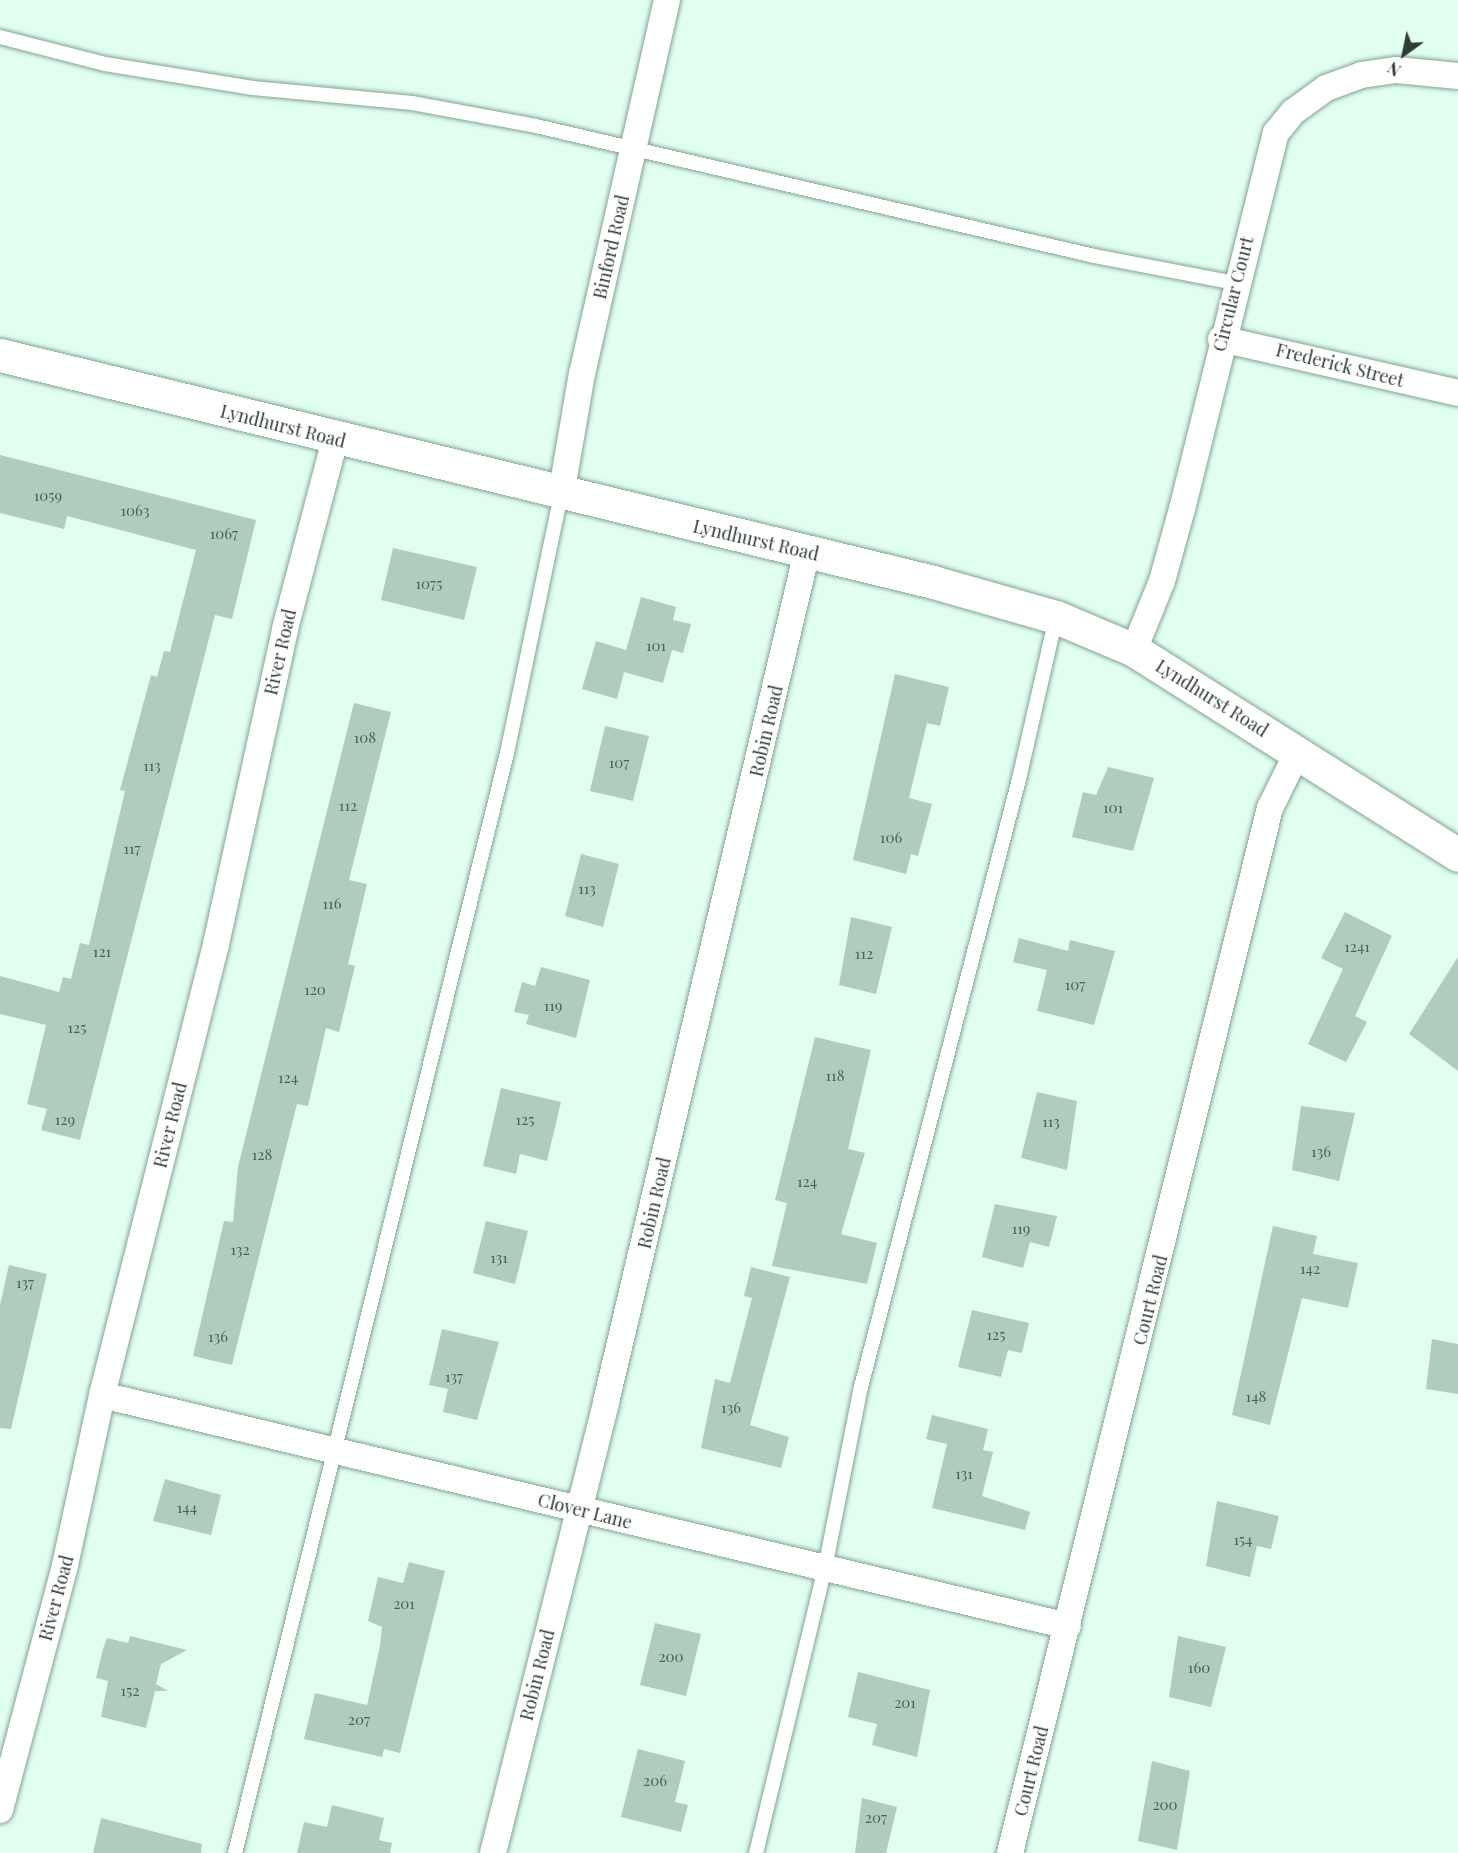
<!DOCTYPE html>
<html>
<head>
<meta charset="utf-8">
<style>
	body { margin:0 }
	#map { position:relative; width:1458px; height:1853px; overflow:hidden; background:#e0fff0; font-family:"Playfair Display",serif }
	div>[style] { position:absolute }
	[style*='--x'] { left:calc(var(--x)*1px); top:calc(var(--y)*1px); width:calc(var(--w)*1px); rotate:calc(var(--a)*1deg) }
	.building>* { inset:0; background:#afcdbe }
	.roads { filter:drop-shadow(0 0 2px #85a294) drop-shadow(0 0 2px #85a294) }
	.service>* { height:14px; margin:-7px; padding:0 7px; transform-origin:7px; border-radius:7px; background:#fff }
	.minor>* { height:26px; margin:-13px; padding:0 13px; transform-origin:13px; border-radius:13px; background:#fff }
	.secondary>* { height:33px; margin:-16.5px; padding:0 16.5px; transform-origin:16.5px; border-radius:16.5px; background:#fff }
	span { translate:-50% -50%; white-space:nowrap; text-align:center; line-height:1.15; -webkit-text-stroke:4.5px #fff; paint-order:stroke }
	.number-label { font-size:15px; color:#4f6057 }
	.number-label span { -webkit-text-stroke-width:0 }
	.street-label { font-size:18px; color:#2f3b35 }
	.north { position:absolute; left:1374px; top:24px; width:60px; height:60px; -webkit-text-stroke:4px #fff; paint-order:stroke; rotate:213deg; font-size:16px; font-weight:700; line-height:24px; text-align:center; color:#2f3b35 }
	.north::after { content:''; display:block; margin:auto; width:21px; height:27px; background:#2f3b35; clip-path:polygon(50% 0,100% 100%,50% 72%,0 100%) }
</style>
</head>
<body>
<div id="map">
	<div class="building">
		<div style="clip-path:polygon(0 455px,256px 520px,232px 619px,215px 615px,80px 1140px,41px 1130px,47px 1109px,27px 1104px,46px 1025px,0 1014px,0 976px,59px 992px,63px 977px,71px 979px,80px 943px,89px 945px,125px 791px,120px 790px,151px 675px,157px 677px,164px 651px,170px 652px,196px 550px,67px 516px,64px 529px,0 513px)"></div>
		<div style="clip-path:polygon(393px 548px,477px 567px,464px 620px,381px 600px)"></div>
		<div style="clip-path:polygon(641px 597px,676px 607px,673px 620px,691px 624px,683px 653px,672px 650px,663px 683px,624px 672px,617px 699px,582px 689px,596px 641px,626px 650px)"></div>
		<div style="clip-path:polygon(895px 674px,949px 687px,940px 726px,927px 723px,909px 798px,932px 804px,918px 856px,911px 854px,906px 874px,853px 860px)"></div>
		<div style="clip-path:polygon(354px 703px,391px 712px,349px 880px,367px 884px,348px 964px,355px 966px,339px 1032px,326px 1028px,308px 1106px,297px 1104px,232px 1365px,193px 1356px,224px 1221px,233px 1222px,238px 1167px)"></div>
		<div style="clip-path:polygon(605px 726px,649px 736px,633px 801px,590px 791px)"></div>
		<div style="clip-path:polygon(1108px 767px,1154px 778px,1133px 851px,1072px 837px,1083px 792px,1096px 795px)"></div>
		<div style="clip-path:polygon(581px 854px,619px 864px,603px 927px,565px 916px)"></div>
		<div style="clip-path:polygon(1345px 912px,1392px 936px,1355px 1016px,1367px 1022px,1346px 1062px,1308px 1044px,1343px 969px,1321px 958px)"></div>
		<div style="clip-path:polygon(851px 917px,892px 927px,876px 994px,839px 985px)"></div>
		<div style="clip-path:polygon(1019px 938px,1068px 951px,1070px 940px,1115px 951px,1094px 1025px,1037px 1011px,1047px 970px,1013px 962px)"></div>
		<div style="clip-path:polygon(1458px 957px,1458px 1071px,1409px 1034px)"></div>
		<div style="clip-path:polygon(541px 967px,590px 980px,576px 1038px,526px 1024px,529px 1015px,514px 1012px,522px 982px,535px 986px)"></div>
		<div style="clip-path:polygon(815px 1037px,871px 1050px,848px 1149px,865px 1153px,841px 1234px,877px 1243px,867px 1284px,772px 1266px,787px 1203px,775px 1200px)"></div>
		<div style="clip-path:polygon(501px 1088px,561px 1102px,547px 1161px,520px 1154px,516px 1174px,483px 1166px)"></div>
		<div style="clip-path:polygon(1037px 1092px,1077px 1101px,1067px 1170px,1021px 1158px)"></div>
		<div style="clip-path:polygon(1301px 1106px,1355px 1113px,1339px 1181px,1292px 1170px)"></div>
		<div style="clip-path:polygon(995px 1204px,1057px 1216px,1049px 1247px,1030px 1242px,1023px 1268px,982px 1257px)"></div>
		<div style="clip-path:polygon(486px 1221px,528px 1231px,515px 1284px,473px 1273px)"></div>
		<div style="clip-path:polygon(1273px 1226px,1317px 1236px,1313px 1254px,1358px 1263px,1348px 1308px,1302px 1298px,1270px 1425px,1232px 1415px)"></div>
		<div style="clip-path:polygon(9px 1265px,47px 1274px,11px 1429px,0 1428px,0 1305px)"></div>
		<div style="clip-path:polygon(751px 1267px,790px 1277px,750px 1425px,789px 1437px,781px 1468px,701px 1448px,715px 1379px,730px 1383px,752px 1298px,744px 1296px)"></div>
		<div style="clip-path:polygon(972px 1310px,1029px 1323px,1022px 1353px,1008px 1350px,1001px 1377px,958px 1367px)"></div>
		<div style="clip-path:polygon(442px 1329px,499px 1342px,477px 1420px,443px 1412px,448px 1389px,429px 1385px)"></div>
		<div style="clip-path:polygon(1432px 1339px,1458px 1344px,1458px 1394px,1426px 1389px)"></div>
		<div style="clip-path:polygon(932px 1415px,988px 1429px,983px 1450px,993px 1452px,982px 1496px,1030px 1512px,1025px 1530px,932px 1508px,947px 1444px,926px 1439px)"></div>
		<div style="clip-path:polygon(165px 1479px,221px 1495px,211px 1535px,153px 1521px)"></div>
		<div style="clip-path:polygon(1217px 1501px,1279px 1516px,1271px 1549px,1257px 1546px,1250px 1577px,1206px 1566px)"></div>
		<div style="clip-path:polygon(409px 1562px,445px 1571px,400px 1753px,384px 1749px,382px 1757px,304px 1739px,315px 1693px,367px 1705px,380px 1646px,382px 1627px,368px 1621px,378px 1577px,403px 1583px)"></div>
		<div style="clip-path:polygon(655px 1623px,701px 1634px,686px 1696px,640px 1685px)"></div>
		<div style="clip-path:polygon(130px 1636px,187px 1650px,161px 1664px,156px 1684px,168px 1691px,155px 1691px,146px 1728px,101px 1717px,108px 1681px,96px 1678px,103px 1649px,107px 1638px,128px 1643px)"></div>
		<div style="clip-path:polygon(1178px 1636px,1226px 1647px,1211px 1707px,1169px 1697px)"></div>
		<div style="clip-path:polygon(858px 1672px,930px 1690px,917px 1757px,872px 1745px,877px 1724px,848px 1717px)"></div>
		<div style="clip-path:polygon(638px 1749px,685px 1761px,675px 1802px,688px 1805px,681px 1832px,621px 1817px)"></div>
		<div style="clip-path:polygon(1152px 1761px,1190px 1771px,1177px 1850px,1138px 1841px)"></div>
		<div style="clip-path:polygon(862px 1798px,897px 1807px,886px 1853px,855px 1853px)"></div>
		<div style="clip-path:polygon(332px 1805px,384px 1818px,379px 1840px,392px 1843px,390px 1853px,297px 1853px,304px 1822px,327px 1827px)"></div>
		<div style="clip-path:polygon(101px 1818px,202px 1844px,201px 1853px,93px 1853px)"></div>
	</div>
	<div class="roads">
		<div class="service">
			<div style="--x:0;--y:37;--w:108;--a:14.4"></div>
			<div style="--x:105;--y:64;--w:150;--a:9.2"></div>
			<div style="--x:253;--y:88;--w:160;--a:5.4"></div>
			<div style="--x:412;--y:103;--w:126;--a:10.5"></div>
			<div style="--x:536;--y:126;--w:573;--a:13.11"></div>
			<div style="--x:1094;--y:256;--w:144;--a:10.8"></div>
			<div style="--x:235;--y:1853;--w:1133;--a:-76.11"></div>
			<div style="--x:507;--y:753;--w:264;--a:-78.2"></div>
			<div style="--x:756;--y:1853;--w:293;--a:-76.4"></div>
			<div style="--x:825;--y:1568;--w:185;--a:-78.8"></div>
			<div style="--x:861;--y:1387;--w:628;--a:-75.43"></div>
			<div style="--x:1019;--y:779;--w:166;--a:-77.1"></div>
		</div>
		<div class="minor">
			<div style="--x:1221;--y:339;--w:243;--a:12.8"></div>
			<div style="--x:561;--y:495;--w:123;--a:-80.2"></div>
			<div style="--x:582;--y:374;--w:384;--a:-77.2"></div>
			<div style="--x:1134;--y:650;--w:74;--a:-67.9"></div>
			<div style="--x:1162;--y:581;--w:75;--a:-74.5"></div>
			<div style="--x:1182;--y:509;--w:388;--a:-76"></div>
			<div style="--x:1276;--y:133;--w:27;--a:-51"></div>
			<div style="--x:1293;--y:112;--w:41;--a:-36"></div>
			<div style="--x:1326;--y:88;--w:37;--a:-20"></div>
			<div style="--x:1361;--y:75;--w:36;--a:-8"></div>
			<div style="--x:1397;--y:70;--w:61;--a:5.6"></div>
			<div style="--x:102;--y:1395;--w:993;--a:13.45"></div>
			<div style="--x:0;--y:1810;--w:253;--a:-75.1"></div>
			<div style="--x:65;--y:1565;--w:174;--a:-77.7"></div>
			<div style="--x:102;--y:1395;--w:465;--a:-75.8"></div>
			<div style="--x:216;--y:944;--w:322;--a:-77.6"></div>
			<div style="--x:285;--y:629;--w:196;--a:-75.2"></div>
			<div style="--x:493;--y:1853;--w:465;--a:-75.9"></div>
			<div style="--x:606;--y:1402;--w:873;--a:-76.7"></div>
			<div style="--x:1010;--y:1853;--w:1077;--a:-76.03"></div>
			<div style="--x:1270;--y:808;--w:64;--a:-63.8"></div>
		</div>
		<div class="secondary">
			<div style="--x:0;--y:355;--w:960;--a:13.67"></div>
			<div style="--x:933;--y:582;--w:128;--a:15.9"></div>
			<div style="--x:1056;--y:617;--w:85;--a:22.9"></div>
			<div style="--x:1134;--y:650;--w:383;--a:32.3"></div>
		</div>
	</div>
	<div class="number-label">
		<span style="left:48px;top:496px">1059</span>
		<span style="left:135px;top:511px">1063</span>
		<span style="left:224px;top:534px">1067</span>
		<span style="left:429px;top:584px">1075</span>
		<span style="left:656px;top:646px">101</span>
		<span style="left:365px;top:738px">108</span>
		<span style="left:619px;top:763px">107</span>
		<span style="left:152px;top:766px">113</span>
		<span style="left:348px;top:806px">112</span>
		<span style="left:1113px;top:808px">101</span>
		<span style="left:891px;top:838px">106</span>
		<span style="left:132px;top:849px">117</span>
		<span style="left:587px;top:889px">113</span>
		<span style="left:332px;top:904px">116</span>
		<span style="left:1357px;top:947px">1241</span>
		<span style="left:102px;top:952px">121</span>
		<span style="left:864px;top:954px">112</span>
		<span style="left:1075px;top:985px">107</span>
		<span style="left:315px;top:990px">120</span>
		<span style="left:553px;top:1006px">119</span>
		<span style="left:77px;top:1028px">125</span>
		<span style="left:835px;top:1076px">118</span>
		<span style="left:288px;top:1078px">124</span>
		<span style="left:65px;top:1120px">129</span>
		<span style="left:525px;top:1120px">125</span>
		<span style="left:1051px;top:1122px">113</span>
		<span style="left:1321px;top:1152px">136</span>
		<span style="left:262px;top:1155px">128</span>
		<span style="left:807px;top:1182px">124</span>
		<span style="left:1021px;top:1229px">119</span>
		<span style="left:240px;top:1250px">132</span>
		<span style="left:499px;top:1258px">131</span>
		<span style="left:1310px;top:1269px">142</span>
		<span style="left:25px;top:1283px">137</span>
		<span style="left:996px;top:1335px">125</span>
		<span style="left:218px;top:1337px">136</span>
		<span style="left:454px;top:1377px">137</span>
		<span style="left:1256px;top:1397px">148</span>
		<span style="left:731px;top:1408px">136</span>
		<span style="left:964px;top:1474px">131</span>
		<span style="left:187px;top:1508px">144</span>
		<span style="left:1243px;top:1540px">154</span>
		<span style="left:404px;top:1604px">201</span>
		<span style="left:671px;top:1657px">200</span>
		<span style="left:1199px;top:1668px">160</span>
		<span style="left:130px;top:1691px">152</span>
		<span style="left:905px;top:1703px">201</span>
		<span style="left:359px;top:1720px">207</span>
		<span style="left:655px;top:1781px">206</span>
		<span style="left:1165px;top:1805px">200</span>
		<span style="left:876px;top:1818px">207</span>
	</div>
	<div class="street-label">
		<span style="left:611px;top:247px;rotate:-77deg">Binford Road</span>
		<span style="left:1233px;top:294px;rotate:-76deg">Circular Court</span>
		<span style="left:1340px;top:365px;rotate:14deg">Frederick Street</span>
		<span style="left:283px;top:426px;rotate:14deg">Lyndhurst Road</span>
		<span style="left:756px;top:540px;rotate:13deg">Lyndhurst Road</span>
		<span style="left:280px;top:652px;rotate:-77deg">River Road</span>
		<span style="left:1212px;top:698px;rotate:32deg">Lyndhurst Road</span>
		<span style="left:766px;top:731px;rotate:-77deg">Robin Road</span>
		<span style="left:170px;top:1125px;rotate:-76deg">River Road</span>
		<span style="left:654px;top:1203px;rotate:-77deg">Robin Road</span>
		<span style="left:1150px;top:1300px;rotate:-76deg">Court Road</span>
		<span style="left:585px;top:1511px;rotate:14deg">Clover Lane</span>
		<span style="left:56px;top:1598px;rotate:-75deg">River Road</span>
		<span style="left:537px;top:1675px;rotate:-76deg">Robin Road</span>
		<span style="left:1031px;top:1771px;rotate:-76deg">Court Road</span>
	</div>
	<div class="north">N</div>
</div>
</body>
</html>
